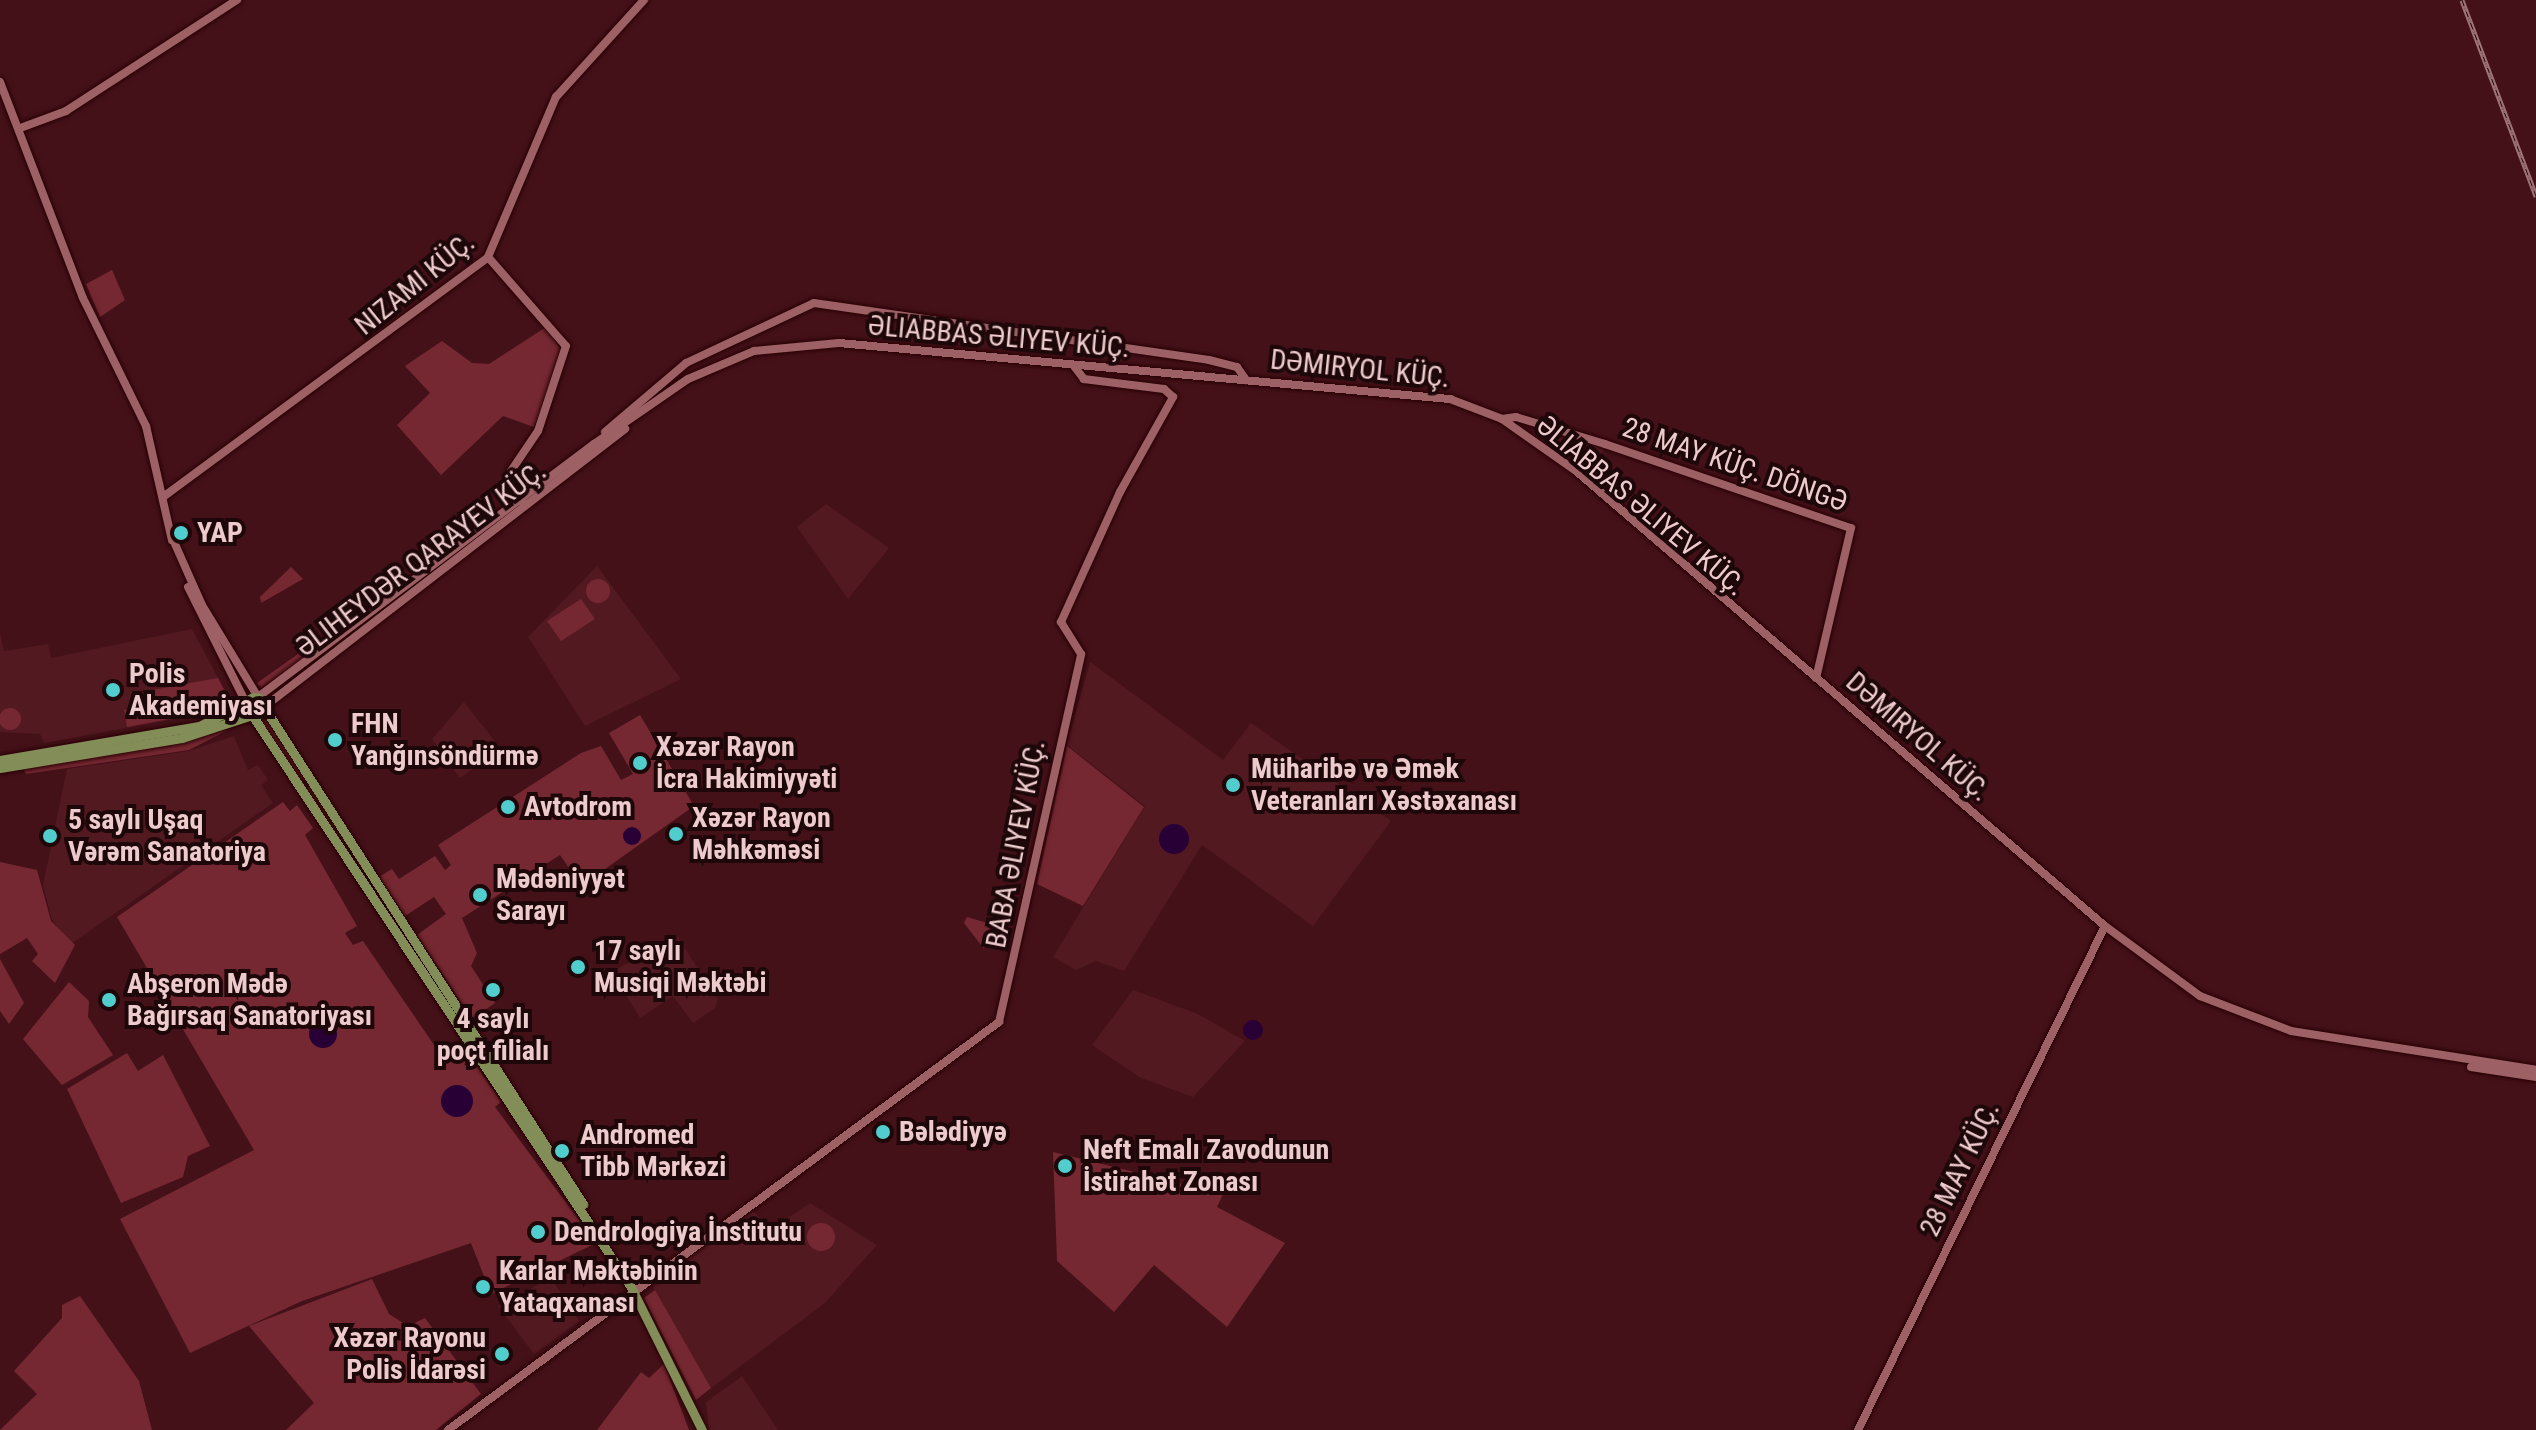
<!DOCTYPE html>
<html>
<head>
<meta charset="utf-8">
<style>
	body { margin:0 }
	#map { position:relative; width:2536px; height:1430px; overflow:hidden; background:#441119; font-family:"Roboto Condensed",sans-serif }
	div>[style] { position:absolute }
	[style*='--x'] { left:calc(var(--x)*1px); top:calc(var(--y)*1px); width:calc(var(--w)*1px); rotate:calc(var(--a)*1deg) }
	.built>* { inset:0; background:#531921 }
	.green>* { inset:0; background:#762832 }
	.round { border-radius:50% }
	.water>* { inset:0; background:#280036 }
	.roads { filter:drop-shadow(0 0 2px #280004) drop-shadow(0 0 2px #280004) }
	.secondary>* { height:8px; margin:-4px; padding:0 4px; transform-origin:4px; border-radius:4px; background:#9d6165 }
	.primary>* { height:9px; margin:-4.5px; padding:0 4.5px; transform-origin:4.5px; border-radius:4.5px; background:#828d58 }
	.primary>.ring { margin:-4.5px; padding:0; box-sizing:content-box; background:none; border:9px solid #828d58; border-radius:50% }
	.rail>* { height:5px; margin-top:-2.5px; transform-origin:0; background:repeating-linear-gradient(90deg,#1d0709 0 6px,#9e7478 0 12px); box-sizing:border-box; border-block:2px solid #9e7478 }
	.dots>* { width:22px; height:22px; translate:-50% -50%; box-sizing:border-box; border:4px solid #1d0709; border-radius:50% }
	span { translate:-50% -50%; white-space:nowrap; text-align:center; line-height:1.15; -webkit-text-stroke:8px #1d0709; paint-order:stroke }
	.street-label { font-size:28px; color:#edcbcc }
	.poi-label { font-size:28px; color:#edcbcc; font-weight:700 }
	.left { translate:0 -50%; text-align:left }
	.right { translate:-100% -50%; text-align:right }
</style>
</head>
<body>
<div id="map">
	<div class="built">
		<div style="clip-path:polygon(1542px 427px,1605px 448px,1592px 475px,1539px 435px)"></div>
		<div style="clip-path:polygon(826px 504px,889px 548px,848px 599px,797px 527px)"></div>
		<div style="clip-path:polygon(597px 566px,681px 679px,585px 726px,528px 637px)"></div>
		<div style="clip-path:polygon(192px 629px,234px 708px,44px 743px,40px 734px,0 732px,0 633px,4px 651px,48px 644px,51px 658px)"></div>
		<div style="clip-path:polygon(1090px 662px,1223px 760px,1251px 723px,1391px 821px,1313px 926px,1202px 845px,1124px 971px,1096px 961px,1076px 970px,1053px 957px,1145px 806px,1067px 745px)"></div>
		<div style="clip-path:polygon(464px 702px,501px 749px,460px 778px,432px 739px)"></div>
		<div style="clip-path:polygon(234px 736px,248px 770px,258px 765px,268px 780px,261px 785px,273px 803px,71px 944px,52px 920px,43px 885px,67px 769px,189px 751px)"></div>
		<div style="clip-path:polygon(676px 935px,718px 999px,715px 1008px,693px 1023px,673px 996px,640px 1018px,612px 972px)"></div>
		<div style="clip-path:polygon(1133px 990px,1198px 1014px,1245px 1041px,1193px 1097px,1141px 1078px,1092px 1045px)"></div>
		<div style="clip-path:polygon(810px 1203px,877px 1245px,825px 1303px,711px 1388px,652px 1285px,753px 1211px,771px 1229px)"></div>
		<div style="clip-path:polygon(551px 1278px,579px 1321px,534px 1354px,498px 1306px)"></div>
		<div style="clip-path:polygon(742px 1376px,778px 1430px,709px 1430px,706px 1402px)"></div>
	</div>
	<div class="green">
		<div style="clip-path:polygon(112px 270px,125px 300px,100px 317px,86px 284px)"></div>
		<div style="clip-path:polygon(546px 327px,564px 355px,534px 427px,503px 416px,441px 475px,397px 425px,430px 393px,405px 366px,442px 341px,472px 363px,489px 364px)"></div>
		<div style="clip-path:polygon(291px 567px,303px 579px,261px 603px,260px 597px)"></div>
		<div class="round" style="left:586px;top:579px;width:24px;height:24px"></div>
		<div style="clip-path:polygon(581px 599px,595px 619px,561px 641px,547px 621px)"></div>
		<div style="clip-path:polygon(315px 642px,319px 647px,261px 688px,257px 683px)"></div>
		<div style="clip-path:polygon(218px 678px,233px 707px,127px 727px,124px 710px,143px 706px,141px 692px)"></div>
		<div class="round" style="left:-1px;top:708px;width:22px;height:22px"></div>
		<div style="clip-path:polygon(640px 715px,694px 806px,581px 886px,560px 855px,462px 918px,477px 953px,471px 966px,495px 1003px,472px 1019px,417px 935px,446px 914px,434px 897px,405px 916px,379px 877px,392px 869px,399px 879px,435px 856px,445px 870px,451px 865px,438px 845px,581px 753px,601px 746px,621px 780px,633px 774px,609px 733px)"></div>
		<div style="clip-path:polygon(264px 716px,306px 779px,298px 784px,257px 720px)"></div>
		<div style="clip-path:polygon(228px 730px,189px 750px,26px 774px,23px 768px)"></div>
		<div style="clip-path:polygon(1067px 746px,1144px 807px,1083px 906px,1037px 884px)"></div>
		<div style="clip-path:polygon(310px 786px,351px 849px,349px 853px,302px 791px)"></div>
		<div style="clip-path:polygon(283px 802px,290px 811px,297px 805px,313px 828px,305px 835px,357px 926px,345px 933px,353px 945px,363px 941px,445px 1061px,466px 1051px,501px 1102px,495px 1107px,596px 1243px,491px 1294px,471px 1243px,302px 1301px,190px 1353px,120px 1219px,254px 1150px,117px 917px)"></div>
		<div style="clip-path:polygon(357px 858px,432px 972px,429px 975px,350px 862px)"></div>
		<div style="clip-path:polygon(0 862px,37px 870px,51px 921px,75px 945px,55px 983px,32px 961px,38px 954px,27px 938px,0 954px)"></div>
		<div style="clip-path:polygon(967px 917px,991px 924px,984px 949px,964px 923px)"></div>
		<div style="clip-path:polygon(0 959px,24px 1003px,9px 1024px,0 1011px)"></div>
		<div style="clip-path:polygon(69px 982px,89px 1001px,88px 1017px,113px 1055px,62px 1085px,23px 1039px)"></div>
		<div style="clip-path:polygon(127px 1053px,138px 1071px,163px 1055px,210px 1146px,188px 1156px,183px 1177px,121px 1203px,67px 1089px)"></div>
		<div style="clip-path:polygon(1053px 1152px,1191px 1186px,1196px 1179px,1224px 1192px,1217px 1207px,1285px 1243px,1227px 1327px,1154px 1265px,1114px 1312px,1057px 1261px)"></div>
		<div class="round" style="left:807px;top:1223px;width:28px;height:28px"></div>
		<div style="clip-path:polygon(372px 1279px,389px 1314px,408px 1326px,425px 1318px,481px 1394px,436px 1430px,286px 1430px,314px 1403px,249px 1326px)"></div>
		<div style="clip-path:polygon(655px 1290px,711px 1388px,696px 1400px,644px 1298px)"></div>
		<div style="clip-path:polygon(80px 1296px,139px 1381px,152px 1430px,0 1430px,37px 1394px,14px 1371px,62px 1318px,62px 1305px)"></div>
		<div style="clip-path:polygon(664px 1364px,689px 1430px,597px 1430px,641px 1372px,649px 1378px)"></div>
	</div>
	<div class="water">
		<div class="round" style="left:1159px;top:824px;width:30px;height:30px"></div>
		<div class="round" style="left:623px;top:827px;width:18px;height:18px"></div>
		<div class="round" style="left:1243px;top:1020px;width:20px;height:20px"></div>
		<div class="round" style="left:309px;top:1020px;width:28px;height:28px"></div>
		<div class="round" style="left:441px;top:1085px;width:32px;height:32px"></div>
	</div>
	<div class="roads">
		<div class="secondary">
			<div style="--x:0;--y:82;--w:231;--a:69"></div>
			<div style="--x:83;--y:298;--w:143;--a:63.8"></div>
			<div style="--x:146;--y:426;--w:117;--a:77.2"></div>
			<div style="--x:23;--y:127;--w:46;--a:-20.4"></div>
			<div style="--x:66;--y:111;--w:204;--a:-33"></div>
			<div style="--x:488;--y:257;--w:118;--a:48.8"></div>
			<div style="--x:566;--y:346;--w:89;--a:108.2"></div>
			<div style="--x:538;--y:431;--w:48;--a:124"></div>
			<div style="--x:511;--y:471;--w:36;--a:69"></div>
			<div style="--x:1502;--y:419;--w:14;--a:-8"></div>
			<div style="--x:1516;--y:417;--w:93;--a:16.9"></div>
			<div style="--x:1605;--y:444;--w:260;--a:18.9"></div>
			<div style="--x:1851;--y:528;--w:154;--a:103.1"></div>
			<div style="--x:605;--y:432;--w:106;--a:-40.4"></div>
			<div style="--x:686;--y:363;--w:141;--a:-25.1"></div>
			<div style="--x:814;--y:303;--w:399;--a:8.2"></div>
			<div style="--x:1209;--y:360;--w:29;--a:14"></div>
			<div style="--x:1237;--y:367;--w:16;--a:55"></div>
			<div style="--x:163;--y:497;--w:404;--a:-36.4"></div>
			<div style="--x:488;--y:257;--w:174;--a:-67"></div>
			<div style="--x:556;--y:97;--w:131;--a:-47.8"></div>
			<div style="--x:171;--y:535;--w:77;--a:66.1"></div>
			<div style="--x:202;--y:605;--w:108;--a:58.7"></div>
			<div style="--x:258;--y:697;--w:421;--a:-37"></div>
			<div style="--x:594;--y:444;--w:114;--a:-34.7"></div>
			<div style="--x:688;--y:379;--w:72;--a:-23"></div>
			<div style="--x:754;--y:351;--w:85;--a:-5.4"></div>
			<div style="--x:839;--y:343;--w:614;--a:5.24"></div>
			<div style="--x:1450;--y:399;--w:56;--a:21"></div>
			<div style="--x:1502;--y:419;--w:90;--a:35.1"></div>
			<div style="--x:1576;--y:471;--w:698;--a:40.7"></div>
			<div style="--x:2105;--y:926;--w:118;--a:36.4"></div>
			<div style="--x:2200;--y:996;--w:97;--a:21"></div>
			<div style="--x:2291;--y:1031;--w:248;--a:9"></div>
			<div style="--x:188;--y:587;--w:130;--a:63.4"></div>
			<div style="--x:264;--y:707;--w:456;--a:-37.6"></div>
			<div style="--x:2471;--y:1067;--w:66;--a:8.7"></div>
			<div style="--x:448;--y:1430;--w:686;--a:-36.52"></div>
			<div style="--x:999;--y:1022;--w:377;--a:-77.4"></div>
			<div style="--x:1081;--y:654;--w:38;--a:-122"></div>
			<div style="--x:1061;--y:622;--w:143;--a:-65.6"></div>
			<div style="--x:1120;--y:492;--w:109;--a:-60.8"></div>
			<div style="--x:1173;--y:397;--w:12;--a:-138"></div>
			<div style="--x:1164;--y:389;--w:81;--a:-172.9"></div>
			<div style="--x:1084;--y:379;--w:16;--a:-128"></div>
			<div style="--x:1858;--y:1430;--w:561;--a:-63.89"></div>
		</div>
		<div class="primary">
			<div class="ring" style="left:246px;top:697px;width:9px;height:9px"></div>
			<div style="--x:264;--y:707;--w:591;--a:57.31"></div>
			<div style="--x:0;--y:760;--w:202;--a:-9.7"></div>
			<div style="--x:199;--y:726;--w:52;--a:-26.1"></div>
			<div style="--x:0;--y:768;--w:184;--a:-9.4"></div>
			<div style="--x:182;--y:738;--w:74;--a:-18.2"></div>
			<div style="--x:252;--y:715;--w:686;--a:56.47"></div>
			<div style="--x:629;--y:1283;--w:164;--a:63.6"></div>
		</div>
	</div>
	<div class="rail">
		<div style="--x:2462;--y:0;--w:210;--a:69.3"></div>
	</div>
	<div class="dots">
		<div style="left:181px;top:533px;background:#52cdcd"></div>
		<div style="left:113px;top:690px;background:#52cdcd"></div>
		<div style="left:335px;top:740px;background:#52cdcd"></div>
		<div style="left:640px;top:763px;background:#52cdcd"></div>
		<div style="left:1233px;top:785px;background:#52cdcd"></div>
		<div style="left:508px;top:807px;background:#52cdcd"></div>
		<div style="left:676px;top:834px;background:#52cdcd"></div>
		<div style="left:50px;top:836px;background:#52cdcd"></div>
		<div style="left:480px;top:895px;background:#52cdcd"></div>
		<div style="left:578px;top:967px;background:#52cdcd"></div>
		<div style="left:493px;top:990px;background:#52cdcd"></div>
		<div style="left:109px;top:1000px;background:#52cdcd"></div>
		<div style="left:883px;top:1132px;background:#52cdcd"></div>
		<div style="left:562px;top:1151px;background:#52cdcd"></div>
		<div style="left:1065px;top:1166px;background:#52cdcd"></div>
		<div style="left:538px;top:1232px;background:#52cdcd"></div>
		<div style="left:483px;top:1287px;background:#52cdcd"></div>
		<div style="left:502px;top:1354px;background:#52cdcd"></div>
	</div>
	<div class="street-label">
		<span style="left:415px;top:284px;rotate:-39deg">NIZAMI KÜÇ.</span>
		<span style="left:999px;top:337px;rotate:5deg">ƏLIABBAS ƏLIYEV KÜÇ.</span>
		<span style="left:1360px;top:369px;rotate:6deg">DƏMIRYOL KÜÇ.</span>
		<span style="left:1735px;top:465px;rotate:19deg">28 MAY KÜÇ. DÖNGƏ</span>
		<span style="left:1641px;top:506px;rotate:40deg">ƏLIABBAS ƏLIYEV KÜÇ.</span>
		<span style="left:421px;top:559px;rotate:-37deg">ƏLIHEYDƏR QARAYEV KÜÇ.</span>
		<span style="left:1918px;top:737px;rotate:41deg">DƏMIRYOL KÜÇ.</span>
		<span style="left:1016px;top:844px;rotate:-79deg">BABA ƏLIYEV KÜÇ.</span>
		<span style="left:1960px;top:1169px;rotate:-64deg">28 MAY KÜÇ.</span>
	</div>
	<div class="poi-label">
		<span class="left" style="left:197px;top:533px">YAP</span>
		<span class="left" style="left:129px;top:690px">Polis<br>Akademiyası</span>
		<span class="left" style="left:351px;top:740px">FHN<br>Yanğınsöndürmə</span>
		<span class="left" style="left:656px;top:763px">Xəzər Rayon<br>İcra Hakimiyyəti</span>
		<span class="left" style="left:1251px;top:785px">Müharibə və Əmək<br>Veteranları Xəstəxanası</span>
		<span class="left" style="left:524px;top:807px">Avtodrom</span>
		<span class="left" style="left:692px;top:834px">Xəzər Rayon<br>Məhkəməsi</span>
		<span class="left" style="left:68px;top:836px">5 saylı Uşaq<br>Vərəm Sanatoriya</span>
		<span class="left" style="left:496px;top:895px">Mədəniyyət<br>Sarayı</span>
		<span class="left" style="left:594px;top:967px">17 saylı<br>Musiqi Məktəbi</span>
		<span class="left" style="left:127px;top:1000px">Abşeron Mədə<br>Bağırsaq Sanatoriyası</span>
		<span style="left:493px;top:1035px">4 saylı<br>poçt filialı</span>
		<span class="left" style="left:899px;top:1132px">Bələdiyyə</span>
		<span class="left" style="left:580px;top:1151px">Andromed<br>Tibb Mərkəzi</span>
		<span class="left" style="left:1083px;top:1166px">Neft Emalı Zavodunun<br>İstirahət Zonası</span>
		<span class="left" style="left:554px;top:1232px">Dendrologiya İnstitutu</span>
		<span class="left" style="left:499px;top:1287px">Karlar Məktəbinin<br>Yataqxanası</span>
		<span class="right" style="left:486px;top:1354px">Xəzər Rayonu<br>Polis İdarəsi</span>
	</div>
</div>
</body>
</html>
